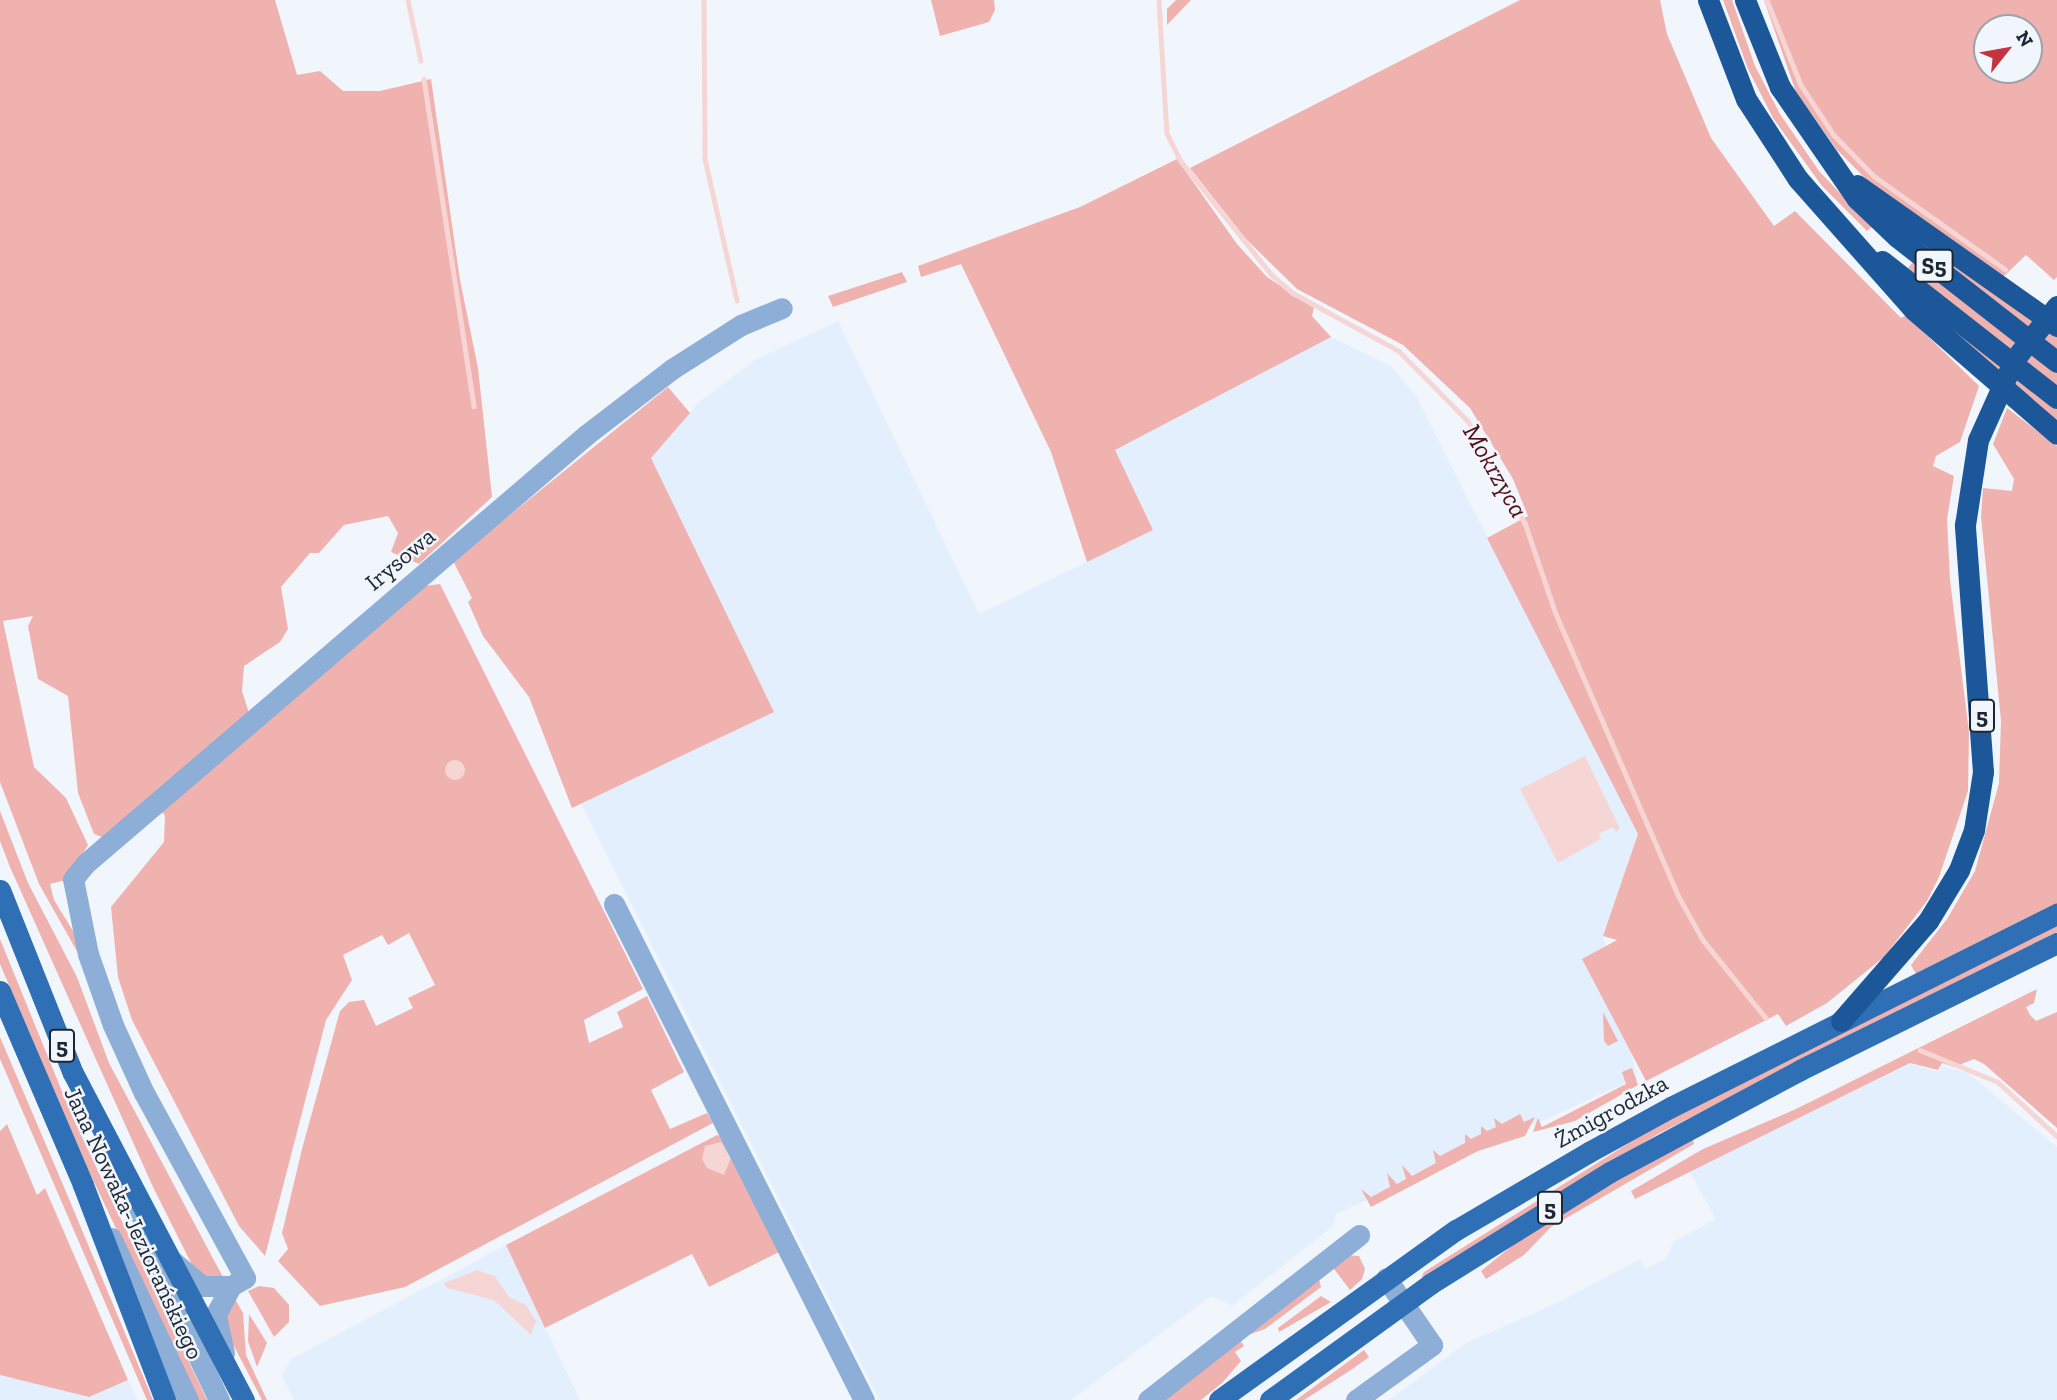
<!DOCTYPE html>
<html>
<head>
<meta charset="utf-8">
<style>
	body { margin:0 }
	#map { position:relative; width:2057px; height:1400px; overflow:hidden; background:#f1f6fd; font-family:"Zilla Slab",serif }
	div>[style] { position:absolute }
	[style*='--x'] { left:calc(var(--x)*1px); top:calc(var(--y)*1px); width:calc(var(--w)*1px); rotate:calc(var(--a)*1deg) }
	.built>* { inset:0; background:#e3effd }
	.green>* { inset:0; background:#f0b2af }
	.water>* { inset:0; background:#f6d6d4 }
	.round { border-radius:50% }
	.stream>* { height:4.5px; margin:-2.25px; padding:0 2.25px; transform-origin:2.25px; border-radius:2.25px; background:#f6d6d4 }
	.minor>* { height:21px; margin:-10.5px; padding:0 10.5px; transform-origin:10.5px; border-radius:10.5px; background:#8daed6 }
	.major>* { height:21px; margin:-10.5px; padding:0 10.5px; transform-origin:10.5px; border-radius:10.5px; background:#2f6fb6 }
	.highway>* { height:21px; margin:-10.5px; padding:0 10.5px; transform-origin:10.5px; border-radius:10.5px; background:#1c5899 }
	.highway-bridge>* { height:21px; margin:-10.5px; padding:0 10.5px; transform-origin:10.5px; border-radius:10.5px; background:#1c5899 }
	span { translate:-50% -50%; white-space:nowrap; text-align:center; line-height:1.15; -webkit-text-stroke:5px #f1f6fd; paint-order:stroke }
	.shield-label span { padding:2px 5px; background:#f1f6fd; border:2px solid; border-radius:5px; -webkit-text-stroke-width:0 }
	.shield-label { font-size:23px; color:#1d2631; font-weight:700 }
	.street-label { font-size:24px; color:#1d2631 }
	.water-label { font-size:26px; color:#510e13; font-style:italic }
	.north { position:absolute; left:1973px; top:14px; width:70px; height:70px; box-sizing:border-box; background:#f1f6fd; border:2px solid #9ca3ab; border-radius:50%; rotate:59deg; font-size:19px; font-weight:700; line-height:28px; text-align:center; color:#1d2631 }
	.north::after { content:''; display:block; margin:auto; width:24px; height:32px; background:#c4343e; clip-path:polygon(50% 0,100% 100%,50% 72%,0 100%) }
</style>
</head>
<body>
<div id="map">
	<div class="built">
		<div style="clip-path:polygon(838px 321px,979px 614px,1153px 530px,1114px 450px,1331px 337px,1391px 366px,1416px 396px,1638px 834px,1603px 936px,1637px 1078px,1336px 1214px,1333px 1226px,1232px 1306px,1211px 1296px,1071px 1400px,879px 1400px,581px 804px,774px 712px,651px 458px,697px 404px,755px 360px)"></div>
		<div style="clip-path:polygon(1910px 1064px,1939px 1072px,1942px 1066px,1968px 1073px,2057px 1147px,2057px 1400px,1389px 1400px,1466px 1343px,1559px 1302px,1640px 1259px,1646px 1269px,1666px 1258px,1674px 1241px,1716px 1219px,1689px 1171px)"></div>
		<div style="clip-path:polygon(506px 1245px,580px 1400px,294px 1400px,282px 1376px,291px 1359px)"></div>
		<div style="clip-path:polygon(0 1375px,89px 1397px,128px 1380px,137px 1400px,0 1400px)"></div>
	</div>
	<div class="green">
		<div style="clip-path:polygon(0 0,275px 0,297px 75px,320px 71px,343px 91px,380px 91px,431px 79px,460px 280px,478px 368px,492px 497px,419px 564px,391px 552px,398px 533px,388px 516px,344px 525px,319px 553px,310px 553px,281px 587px,288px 629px,280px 642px,244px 666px,242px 691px,249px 713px,102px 837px,94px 834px,78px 793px,68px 696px,38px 679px,28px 626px,33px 616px,3px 621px,34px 767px,66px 798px,88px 845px,66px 880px,50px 884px,54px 900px,78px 939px,87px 969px,39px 884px,0 782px)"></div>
		<div style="clip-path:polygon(931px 0,994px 0,995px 10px,989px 22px,940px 36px)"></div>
		<div style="clip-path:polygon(1176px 0,1191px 0,1167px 25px,1167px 9px)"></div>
		<div style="clip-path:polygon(1520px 0,1660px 0,1667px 34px,1711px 138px,1774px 226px,1795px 211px,1901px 318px,1906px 315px,1979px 386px,1960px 442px,1936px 456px,1933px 466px,1954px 476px,1947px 519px,1950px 580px,1969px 732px,1968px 791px,1939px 877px,1927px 901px,1884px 957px,1827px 1003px,1786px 1026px,1778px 1014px,1646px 1081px,1582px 959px,1617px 940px,1603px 936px,1638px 834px,1487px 538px,1528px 516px,1513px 479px,1470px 408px,1403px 345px,1297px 289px,1245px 238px,1190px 168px)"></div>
		<div style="clip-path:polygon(1723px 0,1732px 0,1755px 66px,1780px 114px,1819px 171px,1872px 227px,1867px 231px,1822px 186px,1773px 118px,1748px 69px)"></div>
		<div style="clip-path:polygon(evenodd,1764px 0,2057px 0,2057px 277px,2054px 280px,2026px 255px,2003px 277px,1872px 185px,1837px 150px,1796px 92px,1764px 0,1987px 28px,2029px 28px,2029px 70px,1987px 70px,1987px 28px)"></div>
		<div style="clip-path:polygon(1177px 159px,1237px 244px,1267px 277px,1314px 308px,1312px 316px,1331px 337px,1115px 450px,1153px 530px,1087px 562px,1051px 452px,961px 264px,921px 277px,918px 266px,1080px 207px)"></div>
		<div style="clip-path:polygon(1926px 246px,2057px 336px,2057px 424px,1923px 307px,1928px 285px,1908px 268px)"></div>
		<div style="clip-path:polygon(902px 272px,907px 282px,833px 307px,828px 296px)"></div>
		<div style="clip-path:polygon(668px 387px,690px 413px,651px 458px,774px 712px,572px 808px,529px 697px,483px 636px,468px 602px,472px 598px,453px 561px)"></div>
		<div style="clip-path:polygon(2007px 408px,2057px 446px,2057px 904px,1916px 974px,1911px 965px,1947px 919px,1975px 871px,1999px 783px,2001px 721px,1981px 517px,1983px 488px,2012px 491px,2014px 479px,1993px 444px)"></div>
		<div style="clip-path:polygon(440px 584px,643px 989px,584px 1020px,589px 1043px,623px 1027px,617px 1012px,647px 996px,684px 1072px,651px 1090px,670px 1129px,707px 1113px,713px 1123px,405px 1287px,320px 1306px,278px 1261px,288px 1249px,282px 1233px,302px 1149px,340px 1011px,349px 1002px,364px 1000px,376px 1026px,413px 1008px,408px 998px,435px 985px,409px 933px,388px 945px,382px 935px,343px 955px,352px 980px,326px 1020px,265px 1256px,239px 1226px,132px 1020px,118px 977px,111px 907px,164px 842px,165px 816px,160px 808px,425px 586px)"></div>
		<div style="clip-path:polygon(0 811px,28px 883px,77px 977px,109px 1063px,224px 1279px,197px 1275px,153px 1187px,10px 867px,0 841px)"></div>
		<div style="clip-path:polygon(2057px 925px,2057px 932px,1658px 1134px,1421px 1278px,1424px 1272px,1656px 1126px)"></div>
		<div style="clip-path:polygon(0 939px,72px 1116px,207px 1400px,197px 1400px,87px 1167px,0 964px)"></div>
		<div style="clip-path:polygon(2037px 989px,2034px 1003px,2026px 1007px,2030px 1015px,2036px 1021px,2057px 1012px,2057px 1128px,1984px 1064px,1974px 1059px,1954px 1067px,1942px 1063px,1938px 1070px,1910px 1063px,1635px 1199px,1631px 1191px,1703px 1149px,1796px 1109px)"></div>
		<div style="clip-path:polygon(1603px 1012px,1618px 1041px,1608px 1046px,1604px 1041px)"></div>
		<div style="clip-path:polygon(0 1037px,64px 1187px,153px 1400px,147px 1400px,0 1059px)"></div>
		<div style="clip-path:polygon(1632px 1068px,1638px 1085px,1575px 1121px,1533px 1132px,1538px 1118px,1542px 1127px,1626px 1084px,1622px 1072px)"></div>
		<div style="clip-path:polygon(1520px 1114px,1524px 1122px,1535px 1117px,1525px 1136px,1478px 1151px,1371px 1207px,1361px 1189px,1371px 1197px,1390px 1187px,1387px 1173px,1397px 1184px,1406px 1179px,1402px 1165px,1412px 1176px,1436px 1163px,1433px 1150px,1440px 1156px,1465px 1143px,1465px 1134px,1471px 1139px,1481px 1134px,1481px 1126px,1487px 1131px,1496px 1127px,1494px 1118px,1502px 1124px)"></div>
		<div style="clip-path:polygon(7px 1124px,37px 1195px,45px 1188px,128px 1380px,89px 1397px,0 1375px,0 1131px)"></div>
		<div style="clip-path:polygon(717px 1135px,727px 1138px,783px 1250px,709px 1287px,692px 1254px,545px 1328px,506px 1245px)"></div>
		<div style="clip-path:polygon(1692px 1137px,1694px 1144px,1551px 1227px,1524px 1255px,1486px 1279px,1481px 1271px,1528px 1233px)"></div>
		<div style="clip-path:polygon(1345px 1255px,1359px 1256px,1365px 1269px,1362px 1279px,1350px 1290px,1331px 1265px)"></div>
		<div style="clip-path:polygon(1318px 1275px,1321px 1287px,1265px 1329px,1248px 1335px)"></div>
		<div style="clip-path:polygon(259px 1286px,274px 1288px,289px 1305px,289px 1322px,274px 1337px,248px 1291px)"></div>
		<div style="clip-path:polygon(1321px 1296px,1331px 1302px,1279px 1332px,1278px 1328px)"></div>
		<div style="clip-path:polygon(234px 1297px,243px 1313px,246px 1355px,267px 1400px,262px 1400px,222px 1323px)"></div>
		<div style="clip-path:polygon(249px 1314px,267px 1343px,257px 1367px,248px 1341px)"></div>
		<div style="clip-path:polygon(1238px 1337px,1244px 1346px,1235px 1352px,1241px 1361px,1222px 1383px,1201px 1400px,1159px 1400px)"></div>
		<div style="clip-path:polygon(1364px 1350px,1369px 1357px,1351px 1370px,1304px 1400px,1296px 1400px)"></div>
	</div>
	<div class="water">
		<div style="clip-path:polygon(1585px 756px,1620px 829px,1616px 832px,1613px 827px,1599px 834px,1601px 839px,1558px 863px,1520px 789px)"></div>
		<div class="round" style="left:445px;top:760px;width:20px;height:20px"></div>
		<div style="clip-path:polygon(721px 1142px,731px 1158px,724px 1175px,707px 1168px,702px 1159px,705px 1146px)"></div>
		<div style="clip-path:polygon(477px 1270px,495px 1276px,509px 1297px,526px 1305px,536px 1321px,531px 1335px,494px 1300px,447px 1288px,444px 1283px)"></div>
	</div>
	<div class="stream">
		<div style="--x:408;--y:0;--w:62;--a:78"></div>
		<div style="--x:704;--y:0;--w:159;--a:89.6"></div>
		<div style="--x:705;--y:159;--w:145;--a:77.2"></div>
		<div style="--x:1159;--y:0;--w:133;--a:86.6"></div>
		<div style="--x:1167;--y:133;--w:30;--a:64"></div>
		<div style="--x:1180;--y:160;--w:146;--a:51.4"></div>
		<div style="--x:1271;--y:274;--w:29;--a:41"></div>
		<div style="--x:1293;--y:293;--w:121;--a:28.7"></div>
		<div style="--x:1399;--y:351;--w:98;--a:45.4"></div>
		<div style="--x:1468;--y:421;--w:117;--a:60.8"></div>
		<div style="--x:1525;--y:523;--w:96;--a:71.2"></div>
		<div style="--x:1556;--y:614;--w:306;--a:66.5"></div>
		<div style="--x:1678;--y:895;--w:51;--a:60.9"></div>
		<div style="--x:1703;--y:940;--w:100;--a:51.1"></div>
		<div style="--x:1767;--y:0;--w:92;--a:68.2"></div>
		<div style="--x:1801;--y:85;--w:60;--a:56.6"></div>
		<div style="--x:1834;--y:135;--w:57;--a:45.7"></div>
		<div style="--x:1874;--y:176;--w:161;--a:35.4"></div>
		<div style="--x:424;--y:79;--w:331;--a:81.3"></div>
		<div style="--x:1920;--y:1050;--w:84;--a:22.3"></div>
		<div style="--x:1998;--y:1082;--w:80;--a:42.5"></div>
	</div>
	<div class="minor">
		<div style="--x:614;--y:904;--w:555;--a:63.25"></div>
		<div style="--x:139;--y:1209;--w:87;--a:71.1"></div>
		<div style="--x:167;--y:1291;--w:121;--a:64.5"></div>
		<div style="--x:111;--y:1238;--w:179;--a:64.6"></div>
		<div style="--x:170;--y:1259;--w:42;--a:40.2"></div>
		<div style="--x:202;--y:1286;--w:29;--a:0"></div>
		<div style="--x:224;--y:1353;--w:40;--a:-102"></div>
		<div style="--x:216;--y:1314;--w:32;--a:-62"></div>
		<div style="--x:231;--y:1286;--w:16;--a:-30"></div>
		<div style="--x:245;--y:1278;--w:211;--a:-118.6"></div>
		<div style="--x:144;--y:1093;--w:75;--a:-114.5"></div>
		<div style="--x:113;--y:1025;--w:75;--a:-109.4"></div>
		<div style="--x:88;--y:954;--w:76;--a:-101.3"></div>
		<div style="--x:73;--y:879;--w:19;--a:-51"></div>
		<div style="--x:85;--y:864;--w:660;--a:-40.57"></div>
		<div style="--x:586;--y:435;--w:108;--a:-37.5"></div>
		<div style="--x:672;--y:369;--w:82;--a:-32.5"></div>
		<div style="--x:741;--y:325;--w:44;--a:-22.5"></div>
		<div style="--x:1148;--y:1400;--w:268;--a:-38"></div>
		<div style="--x:1356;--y:1400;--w:94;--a:-35.9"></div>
		<div style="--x:1432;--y:1345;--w:81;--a:-124.5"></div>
	</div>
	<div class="major">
		<div style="--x:0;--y:890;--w:197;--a:68.3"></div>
		<div style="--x:73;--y:1073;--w:369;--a:62.4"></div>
		<div style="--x:0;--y:991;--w:211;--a:66.8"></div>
		<div style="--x:83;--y:1185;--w:230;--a:69.1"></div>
		<div style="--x:1219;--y:1400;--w:292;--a:-35.7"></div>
		<div style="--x:1456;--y:1230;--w:154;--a:-30.4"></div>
		<div style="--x:1589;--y:1152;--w:94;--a:-28.8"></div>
		<div style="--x:1671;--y:1107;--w:432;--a:-26.6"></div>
		<div style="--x:1270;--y:1400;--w:198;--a:-35.9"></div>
		<div style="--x:1430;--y:1284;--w:212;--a:-31.9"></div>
		<div style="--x:1610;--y:1172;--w:216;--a:-28.2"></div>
		<div style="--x:1800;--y:1070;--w:287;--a:-26.3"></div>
	</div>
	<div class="highway">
		<div style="--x:1708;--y:0;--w:106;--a:69"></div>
		<div style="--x:1746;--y:99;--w:95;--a:57"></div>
		<div style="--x:1798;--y:179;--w:175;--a:48.5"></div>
		<div style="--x:1914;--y:310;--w:189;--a:40.9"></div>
		<div style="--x:1745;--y:0;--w:94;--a:68.1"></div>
		<div style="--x:1780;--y:87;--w:136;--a:55.5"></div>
		<div style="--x:1857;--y:199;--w:55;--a:43.5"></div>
		<div style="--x:1897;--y:237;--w:203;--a:38"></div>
		<div style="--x:1857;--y:185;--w:245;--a:35.2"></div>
		<div style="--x:1882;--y:261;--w:222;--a:38.1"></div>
		<div style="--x:1841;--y:1021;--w:133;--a:-49"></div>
		<div style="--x:1928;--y:921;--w:60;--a:-58.7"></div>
		<div style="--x:1959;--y:870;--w:43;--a:-69.4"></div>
		<div style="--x:1974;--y:830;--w:59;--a:-81.2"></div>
		<div style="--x:1983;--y:772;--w:248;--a:-94.2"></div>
		<div style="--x:1965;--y:525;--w:86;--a:-81.3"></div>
	</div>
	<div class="highway-bridge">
		<div style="--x:1978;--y:440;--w:88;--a:-65.8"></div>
		<div style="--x:2014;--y:360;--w:69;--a:-51.5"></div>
	</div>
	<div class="shield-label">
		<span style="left:1934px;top:266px">S5</span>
		<span style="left:1982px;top:716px">5</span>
		<span style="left:62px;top:1046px">5</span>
		<span style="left:1550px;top:1208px">5</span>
	</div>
	<div class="street-label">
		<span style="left:400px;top:559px;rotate:-40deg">Irysowa</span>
		<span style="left:1611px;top:1111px;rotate:-29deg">Żmigrodzka</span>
		<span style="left:134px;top:1223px;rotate:65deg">Jana Nowaka-Jeziorańskiego</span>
	</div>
	<div class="water-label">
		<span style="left:1495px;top:471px;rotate:60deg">Mokrzyca</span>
	</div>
	<div class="north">N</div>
</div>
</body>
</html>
